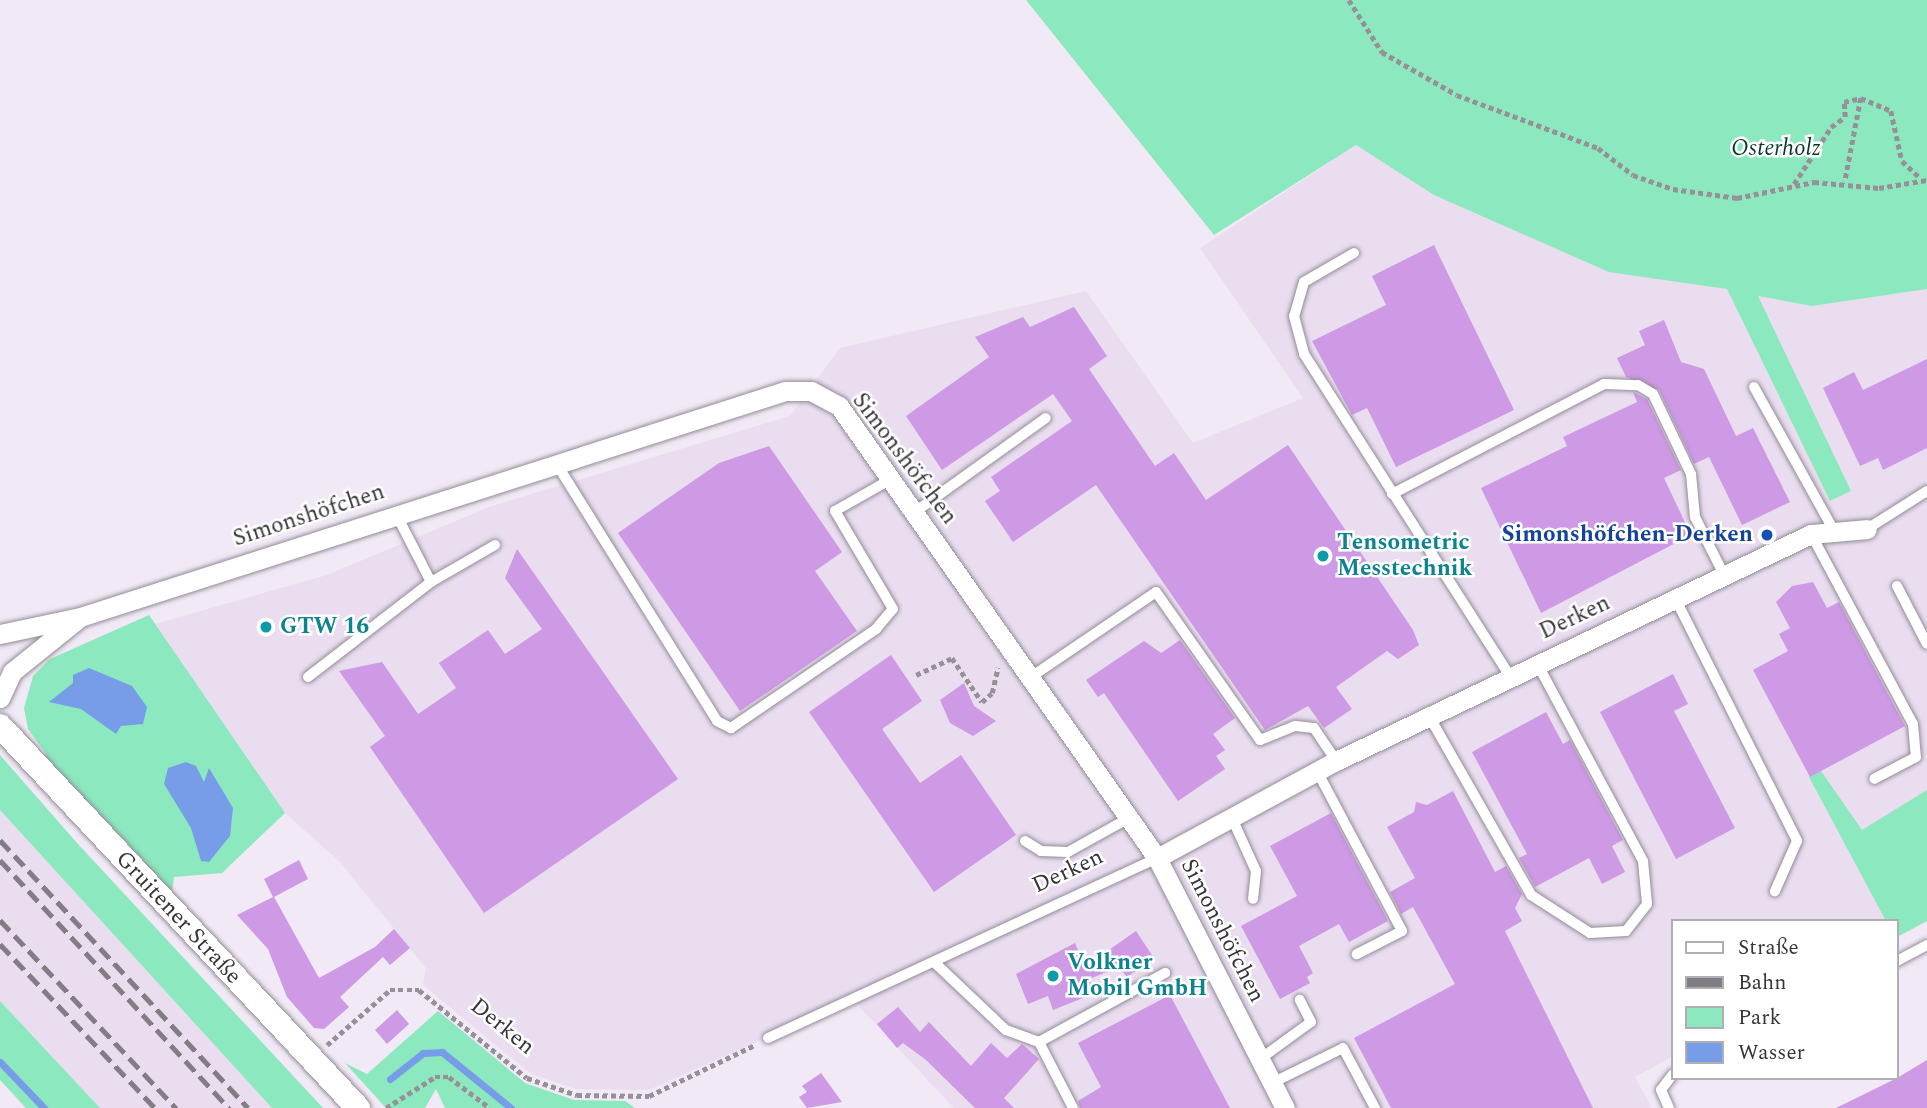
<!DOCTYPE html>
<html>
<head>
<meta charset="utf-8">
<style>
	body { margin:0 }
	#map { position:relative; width:1927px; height:1108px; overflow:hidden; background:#f1e9f5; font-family:Spectral,serif }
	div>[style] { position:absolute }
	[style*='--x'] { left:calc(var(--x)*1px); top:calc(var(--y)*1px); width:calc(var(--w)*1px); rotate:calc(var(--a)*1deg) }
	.built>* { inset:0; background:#e9ddef }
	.green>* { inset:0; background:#8be8bf }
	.water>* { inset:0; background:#779de9 }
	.stream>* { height:7px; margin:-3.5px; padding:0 3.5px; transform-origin:3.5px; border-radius:3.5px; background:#779de9 }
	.building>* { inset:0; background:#ce99e5 }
	.path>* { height:4.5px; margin-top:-2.25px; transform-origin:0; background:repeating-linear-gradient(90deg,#969199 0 5px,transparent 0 8.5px) }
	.roads { filter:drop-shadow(0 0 2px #938c97) drop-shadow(0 0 2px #938c97) }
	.service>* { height:10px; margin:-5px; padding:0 5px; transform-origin:5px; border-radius:5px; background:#fff }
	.minor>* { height:19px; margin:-9.5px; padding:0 9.5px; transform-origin:9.5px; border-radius:9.5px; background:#fff }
	.tertiary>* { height:24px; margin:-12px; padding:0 12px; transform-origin:12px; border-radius:12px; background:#fff }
	.rail>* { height:5px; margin-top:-2.5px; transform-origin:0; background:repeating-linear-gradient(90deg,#827d84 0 14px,transparent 0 21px) }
	.dots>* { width:19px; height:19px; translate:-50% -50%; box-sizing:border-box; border:4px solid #fff; border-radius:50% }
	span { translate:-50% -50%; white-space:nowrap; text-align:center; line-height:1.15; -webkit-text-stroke:5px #fff; paint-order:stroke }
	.park-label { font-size:23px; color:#083928; font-style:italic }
	.street-label { font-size:23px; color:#383539 }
	.transit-label { font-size:23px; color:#164399; font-weight:700 }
	.right { translate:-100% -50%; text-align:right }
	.culture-label { font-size:23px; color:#0d838f; font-weight:700 }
	.left { translate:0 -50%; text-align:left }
	.legend { position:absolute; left:1671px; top:919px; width:228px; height:161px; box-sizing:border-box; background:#fff; border:2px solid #afaeb0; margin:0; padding:9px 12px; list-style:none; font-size:21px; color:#383539 }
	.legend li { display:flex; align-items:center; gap:14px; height:35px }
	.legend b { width:35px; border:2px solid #afaeb0 }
</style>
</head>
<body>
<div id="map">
	<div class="built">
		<div style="clip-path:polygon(1356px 145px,1434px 195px,1674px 280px,1727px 289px,1830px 501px,1851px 491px,1757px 296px,1812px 306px,1927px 289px,1927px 921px,1897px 937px,1897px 921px,1673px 921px,1673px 1056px,1635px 1077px,1652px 1108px,954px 1108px,852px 999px,649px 1090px,577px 1089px,531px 1074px,423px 985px,426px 968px,340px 862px,285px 813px,155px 624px,327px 575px,489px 507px,790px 416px,840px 348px,1086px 291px,1193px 443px,1303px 398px,1200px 248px)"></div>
		<div style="clip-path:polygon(0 810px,272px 1108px,100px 1108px,0 1001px)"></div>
	</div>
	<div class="green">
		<div style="clip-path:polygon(1026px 0,1927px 0,1927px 289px,1812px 306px,1758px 296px,1851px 491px,1830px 501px,1727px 289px,1609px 272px,1434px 195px,1356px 145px,1214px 235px)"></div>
		<div style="clip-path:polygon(149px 615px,285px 813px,222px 873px,174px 877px,171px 901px,43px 759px,46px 754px,28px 729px,24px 708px,33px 676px,50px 659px)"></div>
		<div style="clip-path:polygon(0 755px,77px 843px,323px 1108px,272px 1108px,0 810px)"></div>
		<div style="clip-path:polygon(1821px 771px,1862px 830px,1927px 790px,1927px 921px,1897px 937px,1897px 921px,1886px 921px,1809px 777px)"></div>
		<div style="clip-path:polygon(0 1001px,100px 1108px,26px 1108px,0 1080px)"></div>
		<div style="clip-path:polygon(438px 1011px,525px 1083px,574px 1100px,625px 1101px,635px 1108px,445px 1108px,436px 1089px,425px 1108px,386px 1108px,345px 1063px,367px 1074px)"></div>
	</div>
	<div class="water">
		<div style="clip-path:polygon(89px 668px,132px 686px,147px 707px,143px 724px,121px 726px,116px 734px,81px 709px,49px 702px,73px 683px,73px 675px)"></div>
		<div style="clip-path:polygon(186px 762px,196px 766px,204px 782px,209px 768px,233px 808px,230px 836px,209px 862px,201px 861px,191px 828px,164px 784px,168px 768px)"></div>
	</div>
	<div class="stream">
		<div style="--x:0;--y:1062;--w:64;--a:46.3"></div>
		<div style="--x:390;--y:1079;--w:42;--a:-38.2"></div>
		<div style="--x:423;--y:1053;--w:19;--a:-3"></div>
		<div style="--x:442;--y:1052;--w:89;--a:39.1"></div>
	</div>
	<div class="building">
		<div style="clip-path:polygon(1434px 245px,1514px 410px,1396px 467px,1367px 408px,1352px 415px,1312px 341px,1386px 305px,1372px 276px)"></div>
		<div style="clip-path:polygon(1074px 307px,1107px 356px,1089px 369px,1155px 466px,1174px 453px,1206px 500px,1288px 445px,1413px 630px,1419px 645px,1398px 659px,1387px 651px,1336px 687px,1352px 709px,1324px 728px,1308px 706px,1265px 730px,1096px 485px,1013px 542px,985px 501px,1000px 491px,991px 477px,1072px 421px,1053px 394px,942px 470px,906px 416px,989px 357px,975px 337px,1023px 317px,1030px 327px)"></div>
		<div style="clip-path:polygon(1664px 320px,1681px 362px,1704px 369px,1736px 436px,1753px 428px,1790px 502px,1742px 525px,1709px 457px,1694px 464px,1659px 390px,1626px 377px,1617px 358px,1645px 345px,1639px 331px)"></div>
		<div style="clip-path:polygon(1927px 359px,1927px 448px,1883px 470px,1878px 458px,1860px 466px,1823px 388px,1854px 372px,1863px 390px)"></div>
		<div style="clip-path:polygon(1633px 392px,1647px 399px,1681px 470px,1664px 478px,1691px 535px,1541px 613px,1481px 488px,1567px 446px,1563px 437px,1637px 402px)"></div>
		<div style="clip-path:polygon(769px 446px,842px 552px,815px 571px,857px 631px,740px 711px,618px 533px,719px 463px)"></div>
		<div style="clip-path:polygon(517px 549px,678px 779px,484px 913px,370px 747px,385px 736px,339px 671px,382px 662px,418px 714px,456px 688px,439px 663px,488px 630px,505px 654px,542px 629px,505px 578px)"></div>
		<div style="clip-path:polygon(1813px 582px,1827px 608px,1839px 602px,1905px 726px,1810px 777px,1753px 670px,1788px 651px,1779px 634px,1790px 628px,1776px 602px,1792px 586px)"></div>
		<div style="clip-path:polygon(1180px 640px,1235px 718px,1213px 734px,1225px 750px,1216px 756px,1225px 769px,1178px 801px,1104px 693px,1098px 697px,1086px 680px,1144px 641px,1161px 653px)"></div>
		<div style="clip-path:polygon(891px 655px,922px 701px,882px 729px,920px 783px,961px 755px,1016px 835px,934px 892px,809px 712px)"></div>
		<div style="clip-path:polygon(1673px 674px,1688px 704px,1674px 711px,1735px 828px,1676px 859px,1600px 712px)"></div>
		<div style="clip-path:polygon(964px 683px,974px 706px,996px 721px,973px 736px,950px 723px,940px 700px)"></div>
		<div style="clip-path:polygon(1546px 712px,1563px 744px,1570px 740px,1623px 840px,1612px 846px,1625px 872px,1602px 884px,1589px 858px,1535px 887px,1519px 858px,1527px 854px,1472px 752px)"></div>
		<div style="clip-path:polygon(1453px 791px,1495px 872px,1506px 866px,1522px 894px,1515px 908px,1522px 921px,1505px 931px,1593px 1108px,1391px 1108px,1354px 1038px,1455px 984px,1413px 907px,1401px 914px,1390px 892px,1415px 878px,1387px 827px,1414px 812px,1416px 802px,1427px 805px)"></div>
		<div style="clip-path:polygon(1331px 813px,1388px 921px,1349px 942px,1339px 924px,1299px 946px,1313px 973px,1307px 977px,1310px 983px,1280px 999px,1241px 926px,1297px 896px,1270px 846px)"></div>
		<div style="clip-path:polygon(299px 860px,308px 879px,274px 897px,319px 978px,375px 947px,394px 929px,410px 948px,390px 965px,383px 957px,340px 997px,349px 1007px,324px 1029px,314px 1028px,287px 997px,268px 949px,237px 915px,273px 897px,264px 879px)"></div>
		<div style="clip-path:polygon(1136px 931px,1154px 958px,1127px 977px,1119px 967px,1089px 979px,1095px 993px,1053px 1010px,1048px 996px,1028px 1004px,1016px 974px,1075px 943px,1082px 960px,1093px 961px)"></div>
		<div style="clip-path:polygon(1170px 995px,1230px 1108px,1080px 1108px,1078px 1101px,1101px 1087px,1078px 1043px)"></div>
		<div style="clip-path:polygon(898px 1007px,920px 1032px,929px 1022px,971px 1066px,991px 1043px,1007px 1058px,1022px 1044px,1039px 1059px,1004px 1098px,1014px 1108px,975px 1108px,926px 1060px,903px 1043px,897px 1048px,877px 1024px)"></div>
		<div style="clip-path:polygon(397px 1010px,409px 1024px,387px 1044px,375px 1030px)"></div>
		<div style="clip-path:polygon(1927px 1060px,1927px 1108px,1836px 1108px,1897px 1078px)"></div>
		<div style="clip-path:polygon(821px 1073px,842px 1102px,807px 1108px,799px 1097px,807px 1092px,802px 1086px)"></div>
	</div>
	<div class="path">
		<div style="--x:1349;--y:0;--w:62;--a:57.6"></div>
		<div style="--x:1382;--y:52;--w:86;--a:29.8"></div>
		<div style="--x:1457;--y:95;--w:151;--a:20.6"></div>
		<div style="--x:1598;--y:148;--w:44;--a:37.6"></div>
		<div style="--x:1633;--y:175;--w:42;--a:19.3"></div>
		<div style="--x:1673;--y:189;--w:65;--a:8"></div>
		<div style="--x:1737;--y:198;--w:79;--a:-11.7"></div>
		<div style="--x:1814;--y:182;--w:65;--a:5.3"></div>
		<div style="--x:1879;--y:188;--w:49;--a:-9.5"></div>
		<div style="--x:1861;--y:98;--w:33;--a:23"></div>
		<div style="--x:1891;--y:111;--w:51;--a:77.6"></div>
		<div style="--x:1902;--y:161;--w:25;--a:43"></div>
		<div style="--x:1794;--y:184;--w:68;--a:-57"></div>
		<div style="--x:1831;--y:127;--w:17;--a:-36"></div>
		<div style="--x:1845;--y:117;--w:15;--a:-94"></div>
		<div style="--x:1844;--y:102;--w:17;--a:-13"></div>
		<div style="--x:1861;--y:98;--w:85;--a:100.9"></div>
		<div style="--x:916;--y:675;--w:40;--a:-25"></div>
		<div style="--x:952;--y:658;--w:53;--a:55.7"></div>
		<div style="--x:982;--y:702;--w:13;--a:-42"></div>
		<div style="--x:992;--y:693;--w:26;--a:-77"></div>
		<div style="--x:327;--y:1045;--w:84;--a:-41.1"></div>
		<div style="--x:390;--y:990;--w:29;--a:0"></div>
		<div style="--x:419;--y:990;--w:139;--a:39.2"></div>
		<div style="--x:527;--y:1078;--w:53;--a:18.8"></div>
		<div style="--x:577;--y:1095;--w:72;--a:0.8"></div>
		<div style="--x:649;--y:1096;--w:118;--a:-25.7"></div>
		<div style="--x:386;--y:1108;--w:58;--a:-32.3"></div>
		<div style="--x:435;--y:1077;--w:14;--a:0"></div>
		<div style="--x:449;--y:1077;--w:51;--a:37.1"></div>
	</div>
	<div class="roads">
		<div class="service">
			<div style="--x:1354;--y:253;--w:58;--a:149.9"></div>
			<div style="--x:1304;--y:282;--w:35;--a:106"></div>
			<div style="--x:1294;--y:316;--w:39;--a:75"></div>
			<div style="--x:1304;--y:354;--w:382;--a:57.4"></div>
			<div style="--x:1754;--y:387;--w:162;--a:60.9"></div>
			<div style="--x:556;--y:463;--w:304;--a:58"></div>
			<div style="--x:717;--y:721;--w:16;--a:27"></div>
			<div style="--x:731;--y:728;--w:176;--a:-34.3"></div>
			<div style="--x:876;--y:629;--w:26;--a:-50"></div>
			<div style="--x:893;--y:609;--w:114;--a:-120.6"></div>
			<div style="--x:835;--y:511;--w:64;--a:-29.7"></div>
			<div style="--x:1392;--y:494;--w:239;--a:-27.4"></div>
			<div style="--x:1604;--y:384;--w:34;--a:2"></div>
			<div style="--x:1638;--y:385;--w:17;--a:31"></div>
			<div style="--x:1653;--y:394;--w:89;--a:64.6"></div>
			<div style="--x:1691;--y:474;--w:43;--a:84.7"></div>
			<div style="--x:1695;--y:517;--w:65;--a:63.4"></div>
			<div style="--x:915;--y:512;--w:161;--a:-35.7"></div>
			<div style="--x:1867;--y:529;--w:71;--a:-32.3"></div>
			<div style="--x:1811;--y:534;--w:216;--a:61.8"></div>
			<div style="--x:1913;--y:724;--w:33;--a:85"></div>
			<div style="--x:1916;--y:757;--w:47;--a:152.4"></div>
			<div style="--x:431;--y:582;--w:74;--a:-30"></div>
			<div style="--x:1897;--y:586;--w:65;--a:62.7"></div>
			<div style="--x:1675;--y:598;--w:272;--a:63.3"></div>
			<div style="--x:1797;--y:841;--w:55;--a:113.7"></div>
			<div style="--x:308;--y:677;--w:155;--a:-37.7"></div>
			<div style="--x:431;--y:582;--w:76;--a:-117.2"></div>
			<div style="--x:1031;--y:677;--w:151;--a:-34.2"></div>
			<div style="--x:1156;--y:592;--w:181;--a:54.9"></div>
			<div style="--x:1260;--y:740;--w:38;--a:-22"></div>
			<div style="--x:1295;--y:726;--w:19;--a:6"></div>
			<div style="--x:1314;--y:728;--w:40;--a:56"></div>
			<div style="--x:1429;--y:716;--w:206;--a:60.3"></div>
			<div style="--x:1531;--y:895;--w:70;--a:32.8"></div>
			<div style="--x:1590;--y:933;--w:36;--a:-3"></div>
			<div style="--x:1626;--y:931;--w:34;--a:-52"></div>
			<div style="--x:1647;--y:904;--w:43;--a:-95.3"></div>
			<div style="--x:1643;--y:861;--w:225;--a:-118.2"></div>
			<div style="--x:1317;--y:771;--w:181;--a:62"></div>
			<div style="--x:1402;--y:931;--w:51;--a:152.9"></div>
			<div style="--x:1231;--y:816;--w:60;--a:65.6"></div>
			<div style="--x:1256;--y:871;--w:28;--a:96"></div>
			<div style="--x:1025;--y:841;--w:19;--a:32"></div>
			<div style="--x:1041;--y:851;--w:27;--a:2"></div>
			<div style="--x:1068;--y:852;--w:70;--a:-29.1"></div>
			<div style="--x:1897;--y:961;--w:34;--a:-28"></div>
			<div style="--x:934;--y:962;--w:99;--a:43.4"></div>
			<div style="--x:1006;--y:1030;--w:35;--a:20"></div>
			<div style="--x:1039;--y:1042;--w:144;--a:-28.7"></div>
			<div style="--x:768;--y:1038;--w:429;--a:-24.8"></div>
			<div style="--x:1039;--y:1042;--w:74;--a:62.7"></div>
			<div style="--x:1260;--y:1059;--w:63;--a:-36"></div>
			<div style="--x:1311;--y:1022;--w:25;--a:-117"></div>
			<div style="--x:1272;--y:1083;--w:79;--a:-26.2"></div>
			<div style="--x:1343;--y:1048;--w:68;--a:61.9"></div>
			<div style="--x:1669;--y:1108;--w:20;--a:-114"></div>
			<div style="--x:1661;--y:1090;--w:20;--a:-53"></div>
		</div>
		<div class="minor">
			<div style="--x:0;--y:634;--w:82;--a:-12"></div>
			<div style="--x:80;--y:617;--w:740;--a:-17.77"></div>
			<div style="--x:785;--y:391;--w:26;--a:0"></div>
			<div style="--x:811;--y:391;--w:32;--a:28"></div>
			<div style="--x:839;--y:406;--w:553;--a:54.87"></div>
			<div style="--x:1157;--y:858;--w:281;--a:62.9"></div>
			<div style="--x:0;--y:698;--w:29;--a:-65"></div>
			<div style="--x:12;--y:672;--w:86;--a:-38.9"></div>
			<div style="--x:1157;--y:858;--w:204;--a:-28.5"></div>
			<div style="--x:1336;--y:761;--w:526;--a:-25.54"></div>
			<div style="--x:1811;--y:534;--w:56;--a:-5.1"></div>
		</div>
		<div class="tertiary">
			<div style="--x:0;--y:726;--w:524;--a:46.86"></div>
		</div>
	</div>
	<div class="rail">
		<div style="--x:0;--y:840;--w:365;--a:47.2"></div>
		<div style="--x:0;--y:860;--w:338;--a:47.3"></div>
		<div style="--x:0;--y:920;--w:258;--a:46.9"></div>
		<div style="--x:0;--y:944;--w:226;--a:46.6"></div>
	</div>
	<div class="dots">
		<div style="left:1767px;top:535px;background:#1a4fb4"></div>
		<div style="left:1323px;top:556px;background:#0f9aa8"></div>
		<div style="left:266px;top:627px;background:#0f9aa8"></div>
		<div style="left:1053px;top:976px;background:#0f9aa8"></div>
	</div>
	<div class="park-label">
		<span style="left:1776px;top:149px">Osterholz</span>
	</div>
	<div class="street-label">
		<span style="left:904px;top:459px;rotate:53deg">Simonshöfchen</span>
		<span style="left:309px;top:516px;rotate:-18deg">Simonshöfchen</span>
		<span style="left:1575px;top:618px;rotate:-25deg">Derken</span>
		<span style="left:1068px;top:872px;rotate:-25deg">Derken</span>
		<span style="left:178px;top:918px;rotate:47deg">Gruitener Straße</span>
		<span style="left:1222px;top:931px;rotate:63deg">Simonshöfchen</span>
		<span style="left:502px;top:1027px;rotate:39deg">Derken</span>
	</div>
	<div class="transit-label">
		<span class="right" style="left:1753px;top:535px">Simonshöfchen-Derken</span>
	</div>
	<div class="culture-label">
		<span class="left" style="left:1337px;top:556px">Tensometric<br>Messtechnik</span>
		<span class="left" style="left:280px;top:627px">GTW 16</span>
		<span class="left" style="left:1067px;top:976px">Volkner<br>Mobil GmbH</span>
	</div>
	<ul class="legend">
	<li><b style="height:9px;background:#fff"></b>Straße</li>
	<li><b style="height:9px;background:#827d84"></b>Bahn</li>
	<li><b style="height:19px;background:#8be8bf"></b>Park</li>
	<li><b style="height:19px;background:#779de9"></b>Wasser</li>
	</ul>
</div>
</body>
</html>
